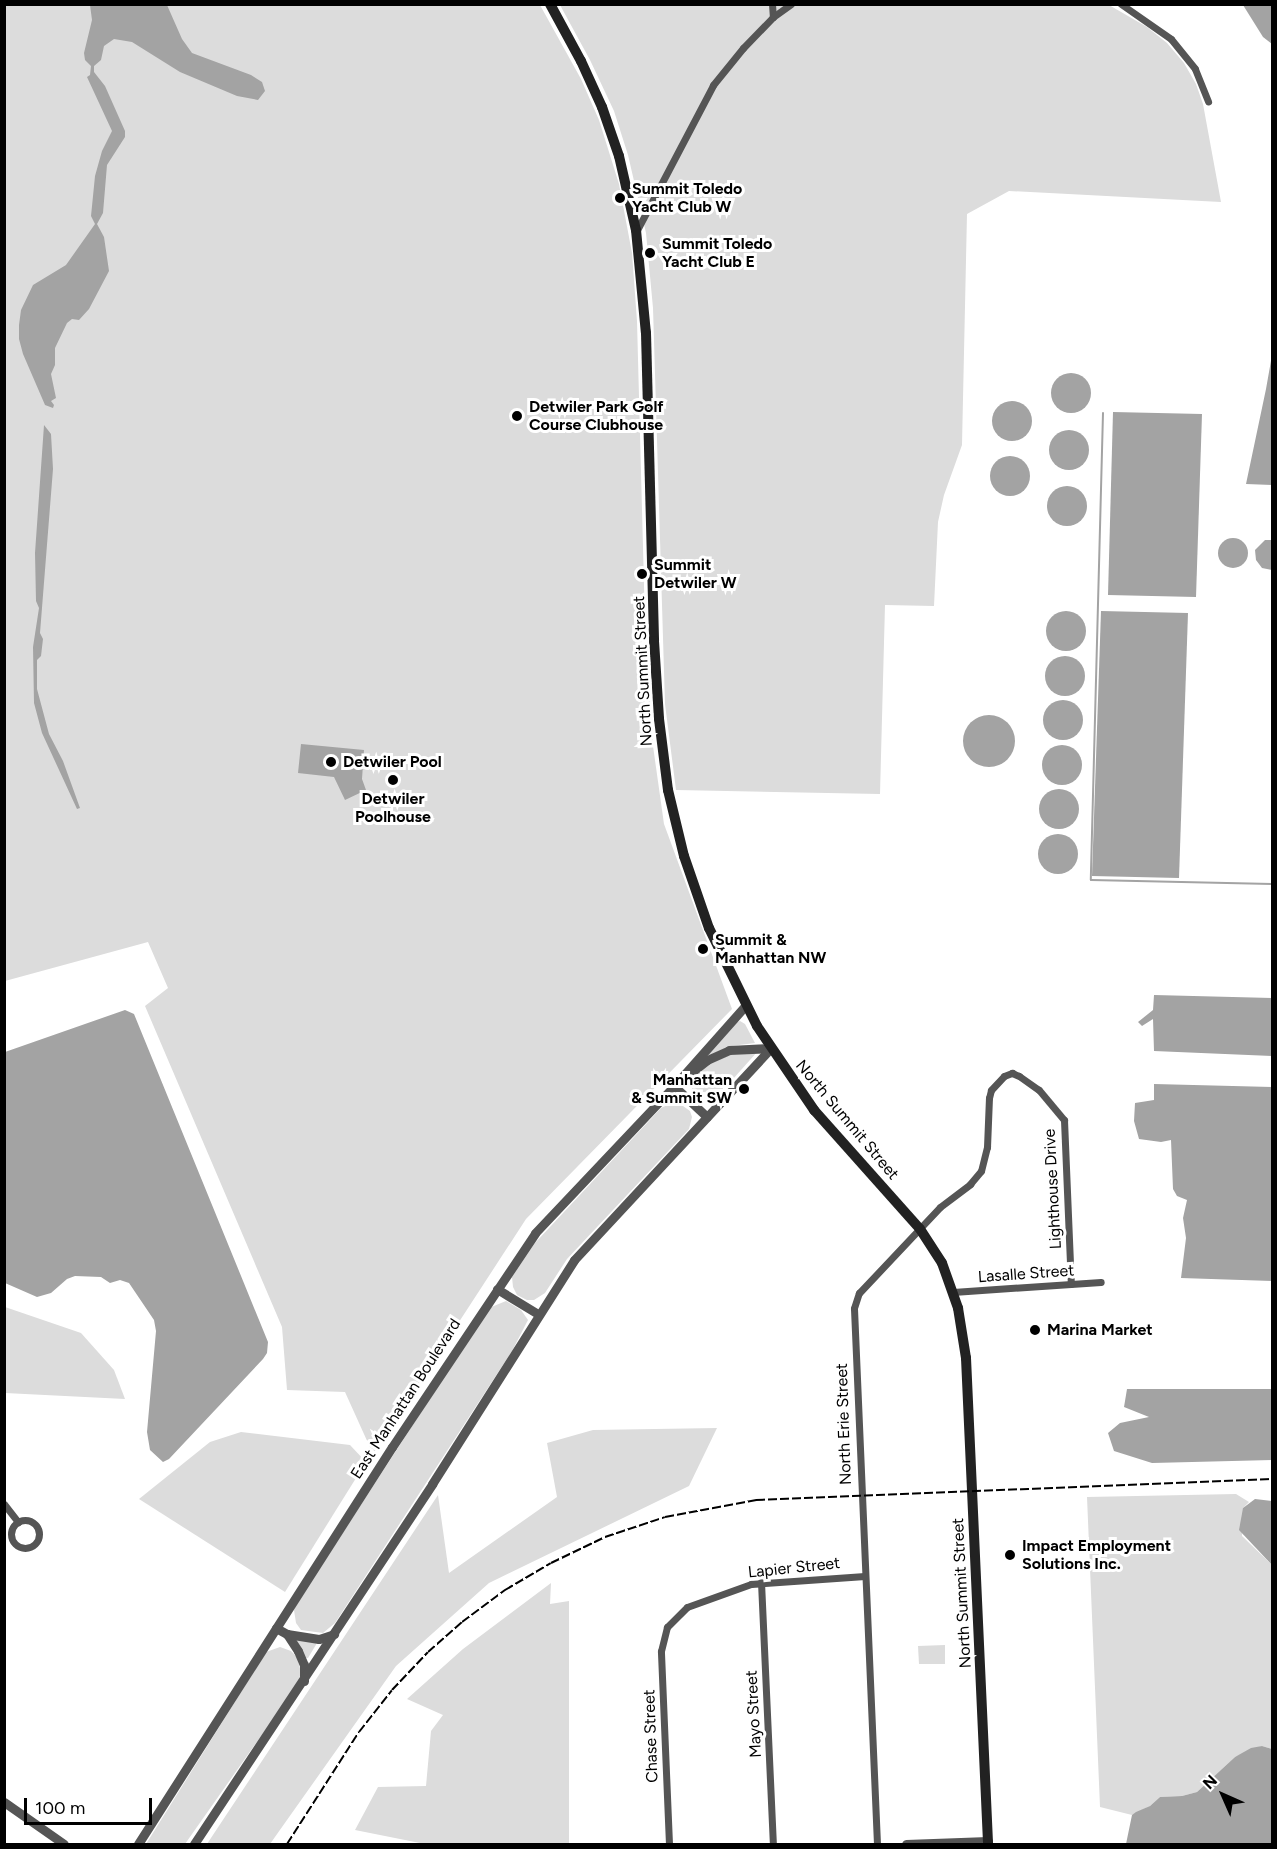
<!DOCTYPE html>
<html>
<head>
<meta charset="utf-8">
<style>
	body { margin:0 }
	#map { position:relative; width:1277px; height:1849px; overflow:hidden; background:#fff; font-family:Figtree,sans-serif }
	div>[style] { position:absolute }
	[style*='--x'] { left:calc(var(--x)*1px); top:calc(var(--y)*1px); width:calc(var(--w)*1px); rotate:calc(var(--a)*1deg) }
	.green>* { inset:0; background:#dcdcdc }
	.water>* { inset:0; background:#a3a3a3 }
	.round { border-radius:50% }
	.stream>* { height:2px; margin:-1px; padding:0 1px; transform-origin:1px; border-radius:1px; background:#a3a3a3 }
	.minor>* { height:7px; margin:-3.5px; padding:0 3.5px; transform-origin:3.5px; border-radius:3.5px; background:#555 }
	.minor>.ring { margin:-3.5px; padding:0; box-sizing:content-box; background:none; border:7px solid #555; border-radius:50% }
	.tertiary>* { height:9px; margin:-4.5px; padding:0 4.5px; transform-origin:4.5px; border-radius:4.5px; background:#555 }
	.secondary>* { height:10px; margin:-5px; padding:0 5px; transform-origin:5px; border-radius:5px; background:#222 }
	.rail>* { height:2px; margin-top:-1px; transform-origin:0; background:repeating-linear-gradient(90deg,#000 0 9px,transparent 0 12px) }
	.dots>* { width:16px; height:16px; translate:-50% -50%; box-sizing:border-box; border:3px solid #fff; border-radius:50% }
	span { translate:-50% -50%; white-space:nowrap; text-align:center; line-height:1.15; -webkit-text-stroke:6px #fff; paint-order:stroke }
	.poi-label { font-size:16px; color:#000; font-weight:700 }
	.left { translate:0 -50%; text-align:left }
	.right { translate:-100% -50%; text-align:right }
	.street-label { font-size:16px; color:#000 }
	.frame { position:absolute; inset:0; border:6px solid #000; pointer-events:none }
	.north { position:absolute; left:1193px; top:1765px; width:60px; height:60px; -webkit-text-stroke:4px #fff; paint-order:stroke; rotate:315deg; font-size:16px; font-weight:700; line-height:24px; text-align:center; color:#000 }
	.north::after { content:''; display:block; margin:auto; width:21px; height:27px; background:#000; clip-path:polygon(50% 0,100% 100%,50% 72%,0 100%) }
	.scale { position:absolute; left:24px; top:1798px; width:128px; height:27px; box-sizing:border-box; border:3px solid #000; border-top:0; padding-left:8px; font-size:18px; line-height:21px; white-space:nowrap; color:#000; -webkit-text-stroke:4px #fff; paint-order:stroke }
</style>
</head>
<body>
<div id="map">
	<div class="green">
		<div style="clip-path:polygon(5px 5px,540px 5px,581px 79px,599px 120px,619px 184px,632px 253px,637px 321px,645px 623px,653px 746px,664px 824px,732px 1009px,526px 1219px,373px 1454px,345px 1392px,287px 1390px,282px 1327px,145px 1006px,168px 988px,148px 942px,5px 981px)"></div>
		<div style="clip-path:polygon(560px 5px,1109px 5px,1147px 27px,1167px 43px,1184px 63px,1196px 84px,1203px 104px,1221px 202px,1009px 191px,967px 214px,962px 445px,944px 495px,938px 522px,934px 606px,885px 605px,880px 794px,676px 790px,665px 704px,653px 308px,646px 233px,628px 155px,614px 111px,590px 60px)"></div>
		<div style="clip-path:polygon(740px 1021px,745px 1024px,755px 1043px,731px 1046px,705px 1057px,735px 1023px)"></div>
		<div style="clip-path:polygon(758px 1051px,716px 1098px,704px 1100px,692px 1090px,692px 1076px,710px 1063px,735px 1053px)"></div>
		<div style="clip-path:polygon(676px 1101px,690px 1111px,692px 1117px,689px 1129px,567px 1259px,545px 1293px,534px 1300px,527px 1300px,517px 1295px,513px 1287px,512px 1277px,535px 1243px,661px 1108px)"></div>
		<div style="clip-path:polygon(506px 1301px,521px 1310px,528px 1320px,512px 1351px,335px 1623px,323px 1633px,301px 1630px,296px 1623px,294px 1610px,297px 1603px,489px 1308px)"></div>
		<div style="clip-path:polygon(5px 1307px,81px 1333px,114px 1370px,125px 1399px,5px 1393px)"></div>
		<div style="clip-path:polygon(717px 1428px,689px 1486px,489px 1583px,396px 1666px,270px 1844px,207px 1844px,438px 1495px,449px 1573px,557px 1497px,547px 1443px,593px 1430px)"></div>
		<div style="clip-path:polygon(241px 1432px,350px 1445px,366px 1462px,285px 1592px,139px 1499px,210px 1442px)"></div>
		<div style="clip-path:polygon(1236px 1494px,1249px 1502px,1243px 1508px,1242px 1536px,1272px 1565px,1272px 1749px,1262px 1746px,1235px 1757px,1197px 1792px,1182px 1796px,1160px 1797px,1150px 1806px,1132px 1815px,1100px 1807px,1087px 1497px)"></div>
		<div style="clip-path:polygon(551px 1583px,550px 1604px,569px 1601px,569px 1844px,425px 1844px,355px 1830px,378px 1787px,426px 1786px,431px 1731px,443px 1715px,407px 1699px,463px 1649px)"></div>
		<div style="clip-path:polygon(296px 1639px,317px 1643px,308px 1658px,305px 1658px)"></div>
		<div style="clip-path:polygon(945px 1645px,945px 1664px,919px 1664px,918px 1646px)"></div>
		<div style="clip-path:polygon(280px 1647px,291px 1651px,297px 1657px,301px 1672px,299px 1680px,268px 1726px,185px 1844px,146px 1844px,263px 1657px,266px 1652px)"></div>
	</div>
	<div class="water">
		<div style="clip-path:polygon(90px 5px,167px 5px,182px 39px,192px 53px,251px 75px,262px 82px,265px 91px,258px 100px,237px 96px,180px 72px,132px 42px,114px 39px,104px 46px,101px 60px,94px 66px,94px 72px,105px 86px,125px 131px,125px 137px,107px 165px,103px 213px,97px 224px,104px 237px,109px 271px,89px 309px,79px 320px,72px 319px,67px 323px,55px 348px,55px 365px,51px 374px,56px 398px,51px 401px,54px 405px,53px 408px,45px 405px,23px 354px,19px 339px,19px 325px,21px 310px,33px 285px,66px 265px,95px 224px,91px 216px,95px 176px,102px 151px,112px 131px,87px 77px,90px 75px,91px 66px,85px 60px,84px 53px,92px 20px)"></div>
		<div style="clip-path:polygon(1243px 5px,1272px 5px,1272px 44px,1263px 37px)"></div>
		<div style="clip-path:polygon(1272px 355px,1272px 485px,1246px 484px,1266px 389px)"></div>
		<div class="round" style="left:1051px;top:373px;width:40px;height:40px"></div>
		<div class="round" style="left:992px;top:401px;width:40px;height:40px"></div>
		<div style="clip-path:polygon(1113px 412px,1202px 414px,1196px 597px,1108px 595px)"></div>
		<div style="clip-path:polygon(44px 425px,51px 434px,53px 469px,40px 633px,43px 639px,41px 656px,37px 660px,37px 689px,49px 734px,63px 761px,80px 808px,77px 809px,42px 733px,34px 703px,33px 647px,39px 608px,36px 601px,35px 553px)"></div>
		<div class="round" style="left:1049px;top:430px;width:40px;height:40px"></div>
		<div class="round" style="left:990px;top:456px;width:40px;height:40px"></div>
		<div class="round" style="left:1047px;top:486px;width:40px;height:40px"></div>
		<div class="round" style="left:1218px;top:538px;width:30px;height:30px"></div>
		<div style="clip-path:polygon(1265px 540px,1272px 540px,1272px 570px,1262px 568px,1256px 560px,1255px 550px)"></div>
		<div class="round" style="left:1046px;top:611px;width:40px;height:40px"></div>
		<div style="clip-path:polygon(1101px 611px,1188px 613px,1179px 878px,1092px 876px)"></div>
		<div class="round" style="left:1045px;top:656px;width:40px;height:40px"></div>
		<div class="round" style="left:1043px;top:700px;width:40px;height:40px"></div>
		<div class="round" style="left:963px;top:715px;width:52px;height:52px"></div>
		<div style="clip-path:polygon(301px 744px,364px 750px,362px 779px,366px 790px,345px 800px,334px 777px,298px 773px)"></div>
		<div class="round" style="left:1042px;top:745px;width:40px;height:40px"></div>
		<div class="round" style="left:1039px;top:789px;width:40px;height:40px"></div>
		<div class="round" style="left:1038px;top:834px;width:40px;height:40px"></div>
		<div style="clip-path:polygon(1154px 995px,1272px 998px,1272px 1056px,1154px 1051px,1153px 1019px,1142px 1026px,1138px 1022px,1153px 1010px)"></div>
		<div style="clip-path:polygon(125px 1010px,134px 1014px,268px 1342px,267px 1353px,263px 1359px,169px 1459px,163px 1462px,150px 1450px,147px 1432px,156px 1331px,154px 1320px,129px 1283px,120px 1280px,110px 1283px,101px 1277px,75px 1276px,67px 1279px,51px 1293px,37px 1297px,5px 1283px,5px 1052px)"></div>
		<div style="clip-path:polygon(1154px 1084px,1272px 1087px,1272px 1281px,1181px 1278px,1186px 1238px,1183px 1218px,1187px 1200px,1177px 1196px,1173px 1189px,1171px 1140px,1161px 1142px,1139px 1139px,1134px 1121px,1135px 1103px,1154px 1100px)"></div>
		<div style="clip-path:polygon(1127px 1389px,1272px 1389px,1272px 1460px,1152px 1463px,1114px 1451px,1108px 1433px,1120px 1423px,1149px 1417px,1124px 1407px)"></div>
		<div style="clip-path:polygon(1255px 1499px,1272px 1501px,1272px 1565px,1239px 1530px,1243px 1508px)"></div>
		<div style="clip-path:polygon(1262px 1746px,1272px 1749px,1272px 1844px,1126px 1844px,1132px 1815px,1136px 1812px,1150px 1806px,1160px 1797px,1182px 1796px,1197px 1792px,1235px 1757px,1251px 1748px)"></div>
	</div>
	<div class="stream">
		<div style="--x:1103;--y:413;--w:467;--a:91.5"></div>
		<div style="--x:1091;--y:880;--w:181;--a:1.3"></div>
	</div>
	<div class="minor">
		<div style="--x:772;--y:4;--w:13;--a:86"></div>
		<div style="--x:1121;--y:4;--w:61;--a:35"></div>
		<div style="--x:1171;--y:39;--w:38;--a:51"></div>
		<div style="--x:1195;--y:69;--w:35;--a:68"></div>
		<div style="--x:637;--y:230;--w:164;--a:-62.3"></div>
		<div style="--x:713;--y:85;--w:48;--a:-51"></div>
		<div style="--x:743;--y:48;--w:43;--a:-45.9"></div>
		<div style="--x:773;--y:17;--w:22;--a:-36"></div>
		<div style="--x:953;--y:1292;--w:148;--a:-3.9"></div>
		<div style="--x:4;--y:1504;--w:23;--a:52"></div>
		<div class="ring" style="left:11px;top:1520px;width:21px;height:21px"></div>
		<div style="--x:761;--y:1582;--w:262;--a:87.4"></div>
		<div style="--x:669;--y:1844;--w:193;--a:-92.4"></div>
		<div style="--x:661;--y:1651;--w:25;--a:-76"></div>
		<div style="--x:667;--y:1627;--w:28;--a:-45"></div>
		<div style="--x:687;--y:1607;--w:68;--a:-19.8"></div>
		<div style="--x:751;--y:1584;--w:114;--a:-4"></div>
		<div style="--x:877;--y:1844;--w:536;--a:-92.46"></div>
		<div style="--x:854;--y:1308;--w:16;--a:-72"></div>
		<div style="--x:859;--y:1293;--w:118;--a:-46.7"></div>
		<div style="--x:940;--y:1207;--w:38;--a:-37"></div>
		<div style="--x:970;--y:1184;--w:17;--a:-50"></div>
		<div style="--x:981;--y:1171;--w:25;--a:-76"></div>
		<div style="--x:987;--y:1147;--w:49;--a:-87.7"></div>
		<div style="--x:989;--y:1098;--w:8;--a:-76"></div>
		<div style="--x:991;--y:1090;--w:19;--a:-47"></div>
		<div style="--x:1004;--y:1076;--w:9;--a:-21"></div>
		<div style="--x:1012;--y:1073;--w:8;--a:23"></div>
		<div style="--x:1019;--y:1076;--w:24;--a:35"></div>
		<div style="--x:1039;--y:1090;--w:39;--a:50"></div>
		<div style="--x:1064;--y:1120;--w:164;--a:87.6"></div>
	</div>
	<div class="tertiary">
		<div style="--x:688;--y:1075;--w:24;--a:-38"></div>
		<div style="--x:707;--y:1060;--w:24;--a:-24"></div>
		<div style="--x:729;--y:1050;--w:42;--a:-2.7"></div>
		<div style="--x:674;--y:1086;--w:45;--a:43.2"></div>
		<div style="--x:497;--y:1289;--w:48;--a:31.4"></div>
		<div style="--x:276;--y:1628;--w:13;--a:29"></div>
		<div style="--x:287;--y:1634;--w:20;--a:57"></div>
		<div style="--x:298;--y:1651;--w:15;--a:67"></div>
		<div style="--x:304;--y:1665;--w:16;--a:90"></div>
		<div style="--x:287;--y:1634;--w:32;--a:9"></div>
		<div style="--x:319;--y:1639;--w:16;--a:-18"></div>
		<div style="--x:4;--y:1802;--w:73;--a:35"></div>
		<div style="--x:138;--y:1844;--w:471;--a:-57.4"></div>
		<div style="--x:392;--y:1447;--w:257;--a:-56.2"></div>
		<div style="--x:535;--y:1233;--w:202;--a:-46.6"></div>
		<div style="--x:674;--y:1086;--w:107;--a:-48.4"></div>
		<div style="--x:194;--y:1844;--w:432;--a:-56.5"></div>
		<div style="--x:432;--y:1484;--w:265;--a:-57.6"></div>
		<div style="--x:574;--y:1260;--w:289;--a:-47.1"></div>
		<div style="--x:906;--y:1844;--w:82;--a:-2.1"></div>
	</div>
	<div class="secondary">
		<div style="--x:550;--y:4;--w:65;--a:61.5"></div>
		<div style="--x:581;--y:61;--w:51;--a:65.5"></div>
		<div style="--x:602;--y:107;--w:52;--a:70.9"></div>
		<div style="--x:619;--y:156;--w:76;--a:77.1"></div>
		<div style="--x:636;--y:230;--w:103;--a:84.5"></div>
		<div style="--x:646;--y:333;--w:308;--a:88.5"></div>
		<div style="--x:654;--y:641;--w:78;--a:86.3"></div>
		<div style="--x:659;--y:719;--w:72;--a:82.8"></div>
		<div style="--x:668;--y:790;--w:68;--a:76.4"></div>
		<div style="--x:684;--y:856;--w:76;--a:70.9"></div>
		<div style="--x:709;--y:928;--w:109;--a:63.9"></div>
		<div style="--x:757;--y:1026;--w:102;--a:55.8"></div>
		<div style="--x:814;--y:1110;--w:159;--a:48.3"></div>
		<div style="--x:920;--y:1229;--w:40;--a:57.1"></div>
		<div style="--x:942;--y:1263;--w:48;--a:70.4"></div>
		<div style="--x:958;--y:1308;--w:51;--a:80.9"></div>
		<div style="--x:966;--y:1358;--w:486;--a:87.4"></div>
	</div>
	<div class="rail">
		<div style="--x:287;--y:1844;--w:133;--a:-57.3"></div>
		<div style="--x:359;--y:1732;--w:53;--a:-51.8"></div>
		<div style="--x:392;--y:1690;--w:52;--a:-46.5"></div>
		<div style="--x:428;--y:1652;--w:45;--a:-41.4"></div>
		<div style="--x:462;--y:1622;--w:54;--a:-36.7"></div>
		<div style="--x:505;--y:1590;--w:53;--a:-30.4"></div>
		<div style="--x:551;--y:1563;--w:60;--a:-25.7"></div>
		<div style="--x:605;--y:1537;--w:63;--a:-18.4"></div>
		<div style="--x:665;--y:1517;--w:93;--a:-10.6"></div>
		<div style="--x:756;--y:1500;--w:516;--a:-2.33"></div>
	</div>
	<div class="dots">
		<div style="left:620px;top:198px;background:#000"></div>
		<div style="left:650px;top:253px;background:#000"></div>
		<div style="left:517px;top:416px;background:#000"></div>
		<div style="left:642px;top:574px;background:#000"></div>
		<div style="left:331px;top:762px;background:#000"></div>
		<div style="left:393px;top:780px;background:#000"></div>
		<div style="left:703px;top:949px;background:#000"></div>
		<div style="left:744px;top:1089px;background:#000"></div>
		<div style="left:1035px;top:1330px;background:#000"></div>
		<div style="left:1010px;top:1555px;background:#000"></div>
	</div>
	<div class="poi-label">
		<span class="left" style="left:632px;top:198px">Summit Toledo<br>Yacht Club W</span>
		<span class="left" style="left:662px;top:253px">Summit Toledo<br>Yacht Club E</span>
		<span class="left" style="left:529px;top:416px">Detwiler Park Golf<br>Course Clubhouse</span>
		<span class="left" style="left:654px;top:574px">Summit<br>Detwiler W</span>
		<span class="left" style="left:343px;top:762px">Detwiler Pool</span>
		<span style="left:393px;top:808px">Detwiler<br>Poolhouse</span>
		<span class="left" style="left:715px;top:949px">Summit &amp;<br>Manhattan NW</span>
		<span class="right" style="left:732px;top:1089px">Manhattan<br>&amp; Summit SW</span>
		<span class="left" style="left:1047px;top:1330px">Marina Market</span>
		<span class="left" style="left:1022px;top:1555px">Impact Employment<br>Solutions Inc.</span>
	</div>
	<div class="street-label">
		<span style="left:643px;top:671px;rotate:-93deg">North Summit Street</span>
		<span style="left:847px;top:1120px;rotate:50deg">North Summit Street</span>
		<span style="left:1053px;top:1189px;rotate:-93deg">Lighthouse Drive</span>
		<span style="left:1026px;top:1274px;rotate:-4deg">Lasalle Street</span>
		<span style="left:406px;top:1399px;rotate:-57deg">East Manhattan Boulevard</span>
		<span style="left:844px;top:1424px;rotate:-92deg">North Erie Street</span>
		<span style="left:794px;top:1568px;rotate:-6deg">Lapier Street</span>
		<span style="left:962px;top:1593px;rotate:-93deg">North Summit Street</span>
		<span style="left:754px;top:1714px;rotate:-93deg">Mayo Street</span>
		<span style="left:651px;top:1736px;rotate:-92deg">Chase Street</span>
	</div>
	<div class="frame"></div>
	<div class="north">N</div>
	<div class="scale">100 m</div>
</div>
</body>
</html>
